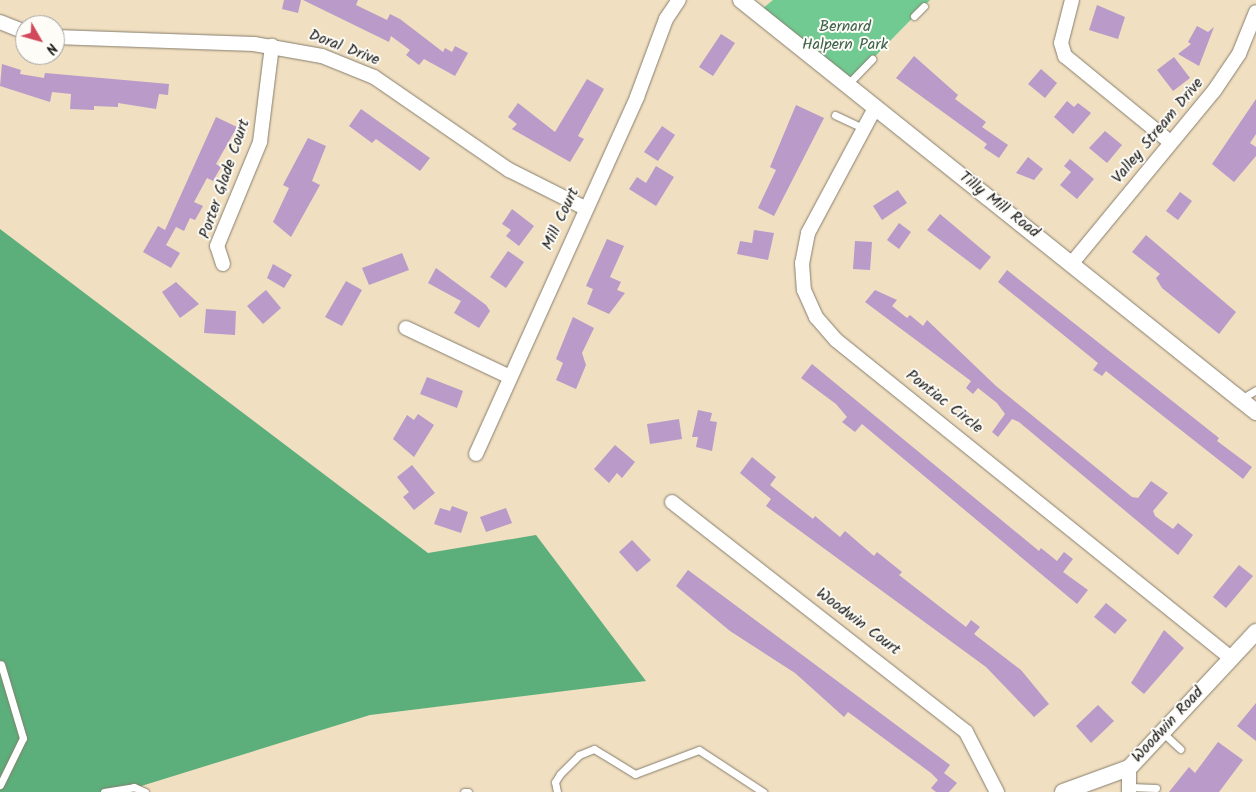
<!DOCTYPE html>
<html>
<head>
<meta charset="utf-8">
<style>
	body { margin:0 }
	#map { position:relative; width:1256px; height:792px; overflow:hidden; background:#f0dfc0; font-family:Kalam,sans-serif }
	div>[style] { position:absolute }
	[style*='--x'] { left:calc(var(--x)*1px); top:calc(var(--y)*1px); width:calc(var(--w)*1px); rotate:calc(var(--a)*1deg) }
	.green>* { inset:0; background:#70ca91 }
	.forest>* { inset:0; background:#5cae7b }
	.building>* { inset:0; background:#b99ac8 }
	.roads { filter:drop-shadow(0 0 1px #867e6e) drop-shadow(0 0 1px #867e6e) }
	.service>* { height:7px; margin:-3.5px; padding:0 3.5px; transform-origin:3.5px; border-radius:3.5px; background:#fff }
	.minor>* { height:14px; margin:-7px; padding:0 7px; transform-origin:7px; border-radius:7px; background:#fff }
	.tertiary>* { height:16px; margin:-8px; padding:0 8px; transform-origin:8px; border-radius:8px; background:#fff }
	span { translate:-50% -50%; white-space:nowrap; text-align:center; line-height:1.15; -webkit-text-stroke:4px #fdfcf7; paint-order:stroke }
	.park-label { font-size:16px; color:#3e624b }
	.street-label { font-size:16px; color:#1c1c1c }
	.north { position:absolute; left:15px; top:15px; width:50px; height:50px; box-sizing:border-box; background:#fdfcf7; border:1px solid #a3a29f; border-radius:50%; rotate:128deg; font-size:14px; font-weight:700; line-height:20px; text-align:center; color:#1c1c1c }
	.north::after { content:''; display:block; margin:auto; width:18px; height:22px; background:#d1495b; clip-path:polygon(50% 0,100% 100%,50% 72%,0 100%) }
</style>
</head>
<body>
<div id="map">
	<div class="green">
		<div style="clip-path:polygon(773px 0,930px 0,848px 84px,757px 13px)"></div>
	</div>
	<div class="forest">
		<div style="clip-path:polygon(0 229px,428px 553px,536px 535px,646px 681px,370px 715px,122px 792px,0 792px)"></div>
	</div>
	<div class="building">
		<div style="clip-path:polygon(284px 0,301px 0,298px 13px,282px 9px)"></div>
		<div style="clip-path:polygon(303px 0,358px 0,356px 5px,387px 20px,390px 14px,400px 19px,443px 52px,445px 48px,452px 52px,455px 46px,468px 53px,455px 76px,424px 59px,419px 65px,406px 55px,410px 50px,391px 36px,389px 42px)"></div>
		<div style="clip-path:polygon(1097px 5px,1125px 17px,1118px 39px,1089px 30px)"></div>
		<div style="clip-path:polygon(1197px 26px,1208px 32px,1214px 27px,1199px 66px,1178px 54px,1191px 44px,1188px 42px)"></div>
		<div style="clip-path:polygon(721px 34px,735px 43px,713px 76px,699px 67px)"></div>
		<div style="clip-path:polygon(914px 56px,958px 95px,955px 99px,986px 122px,982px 127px,1008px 145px,999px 158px,984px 148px,987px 144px,896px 78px)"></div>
		<div style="clip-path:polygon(1174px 57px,1190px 78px,1173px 91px,1157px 70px)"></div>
		<div style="clip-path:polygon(2px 64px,21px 70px,20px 74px,44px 78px,45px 73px,169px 84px,168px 95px,159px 94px,156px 109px,118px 103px,118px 107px,94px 106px,94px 110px,70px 109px,71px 94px,52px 92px,50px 102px,0 86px)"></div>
		<div style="clip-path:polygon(1041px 69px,1057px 83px,1045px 98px,1028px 84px)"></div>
		<div style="clip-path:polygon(587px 79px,604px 89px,578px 136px,584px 139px,570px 162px,512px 129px,517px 124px,508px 117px,518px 103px,555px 132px)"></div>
		<div style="clip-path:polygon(1256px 99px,1256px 134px,1250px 143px,1256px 147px,1256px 156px,1234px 182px,1212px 164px)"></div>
		<div style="clip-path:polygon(1067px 101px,1074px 107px,1078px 103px,1091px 113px,1073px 134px,1054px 117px)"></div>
		<div style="clip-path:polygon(796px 105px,824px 118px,774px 216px,758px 208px,776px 170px,770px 167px)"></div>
		<div style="clip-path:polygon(361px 109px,430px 158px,420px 171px,376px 139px,372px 143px,349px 126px)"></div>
		<div style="clip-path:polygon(216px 117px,237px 127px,216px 164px,221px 167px,213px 181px,207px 178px,194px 202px,203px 206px,195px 220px,190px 218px,184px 231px,176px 227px,166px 245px,180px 253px,171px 268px,143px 252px,158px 226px,165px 230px)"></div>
		<div style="clip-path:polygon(662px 126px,675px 135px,658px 161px,644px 152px)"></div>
		<div style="clip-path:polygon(1105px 131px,1122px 145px,1107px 163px,1089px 148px)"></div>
		<div style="clip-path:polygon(308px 138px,326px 146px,312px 181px,320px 185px,291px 237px,273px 222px,289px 188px,283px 185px)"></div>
		<div style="clip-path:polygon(1028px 157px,1043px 169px,1034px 180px,1016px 173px)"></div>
		<div style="clip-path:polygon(1070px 159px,1094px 179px,1077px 199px,1060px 185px,1071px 172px,1064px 166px)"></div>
		<div style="clip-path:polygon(656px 166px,674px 177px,656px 206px,629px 189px,637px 177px,646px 183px)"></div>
		<div style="clip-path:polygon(898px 190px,907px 203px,882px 220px,873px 206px)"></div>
		<div style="clip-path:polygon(1180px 192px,1192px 201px,1178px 220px,1166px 211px)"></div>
		<div style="clip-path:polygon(512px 209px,534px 226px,519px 246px,506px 236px,511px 230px,502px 224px)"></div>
		<div style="clip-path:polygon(940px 214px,991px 257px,980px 270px,927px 230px)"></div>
		<div style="clip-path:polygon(899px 223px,911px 232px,899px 249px,887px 240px)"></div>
		<div style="clip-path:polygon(754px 230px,774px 233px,768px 260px,737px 254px,740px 241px,752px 243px)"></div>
		<div style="clip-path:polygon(1146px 235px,1236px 312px,1219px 334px,1162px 288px,1156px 278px,1160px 274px,1132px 252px)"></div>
		<div style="clip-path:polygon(607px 239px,624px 246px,610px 277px,621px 282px,617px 290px,625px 293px,609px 314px,587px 304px,593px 289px,586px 286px)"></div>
		<div style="clip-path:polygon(855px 241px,872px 242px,870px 270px,853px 269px)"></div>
		<div style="clip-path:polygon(508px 251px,524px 262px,506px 288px,490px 277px)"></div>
		<div style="clip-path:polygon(402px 253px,409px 270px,369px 285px,362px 268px)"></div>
		<div style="clip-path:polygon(273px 264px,292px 275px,284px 288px,267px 278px)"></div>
		<div style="clip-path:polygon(436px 268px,486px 305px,490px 311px,479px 328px,454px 313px,461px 301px,428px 283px)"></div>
		<div style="clip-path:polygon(1007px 270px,1219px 438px,1217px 441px,1252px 467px,1243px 479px,1106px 371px,1102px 376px,1093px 370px,1098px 363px,998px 282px)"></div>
		<div style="clip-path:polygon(346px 281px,362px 290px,342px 326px,325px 317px)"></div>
		<div style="clip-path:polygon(176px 282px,199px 304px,180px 318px,162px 292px)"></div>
		<div style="clip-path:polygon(266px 290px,281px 308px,263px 324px,247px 306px)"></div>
		<div style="clip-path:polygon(875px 290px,897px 300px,892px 306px,907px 318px,910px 315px,923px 326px,927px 320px,996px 386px,1132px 497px,1138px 498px,1151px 481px,1168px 493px,1153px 511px,1155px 516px,1173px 529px,1178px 523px,1193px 535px,1178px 555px,1019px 422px,1012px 419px,998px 437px,992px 432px,1005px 414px,997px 403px,978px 388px,973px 394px,966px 388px,971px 381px,865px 302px)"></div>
		<div style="clip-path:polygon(206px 309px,236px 311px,235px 335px,204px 333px)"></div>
		<div style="clip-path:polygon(573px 317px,594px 328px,582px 353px,586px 365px,576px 389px,556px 380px,563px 363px,556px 359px)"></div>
		<div style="clip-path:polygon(812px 364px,1039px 551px,1041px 548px,1057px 561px,1064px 552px,1073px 559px,1063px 572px,1088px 590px,1077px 604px,862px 424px,855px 432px,842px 422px,847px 417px,836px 404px,801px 378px)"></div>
		<div style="clip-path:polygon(427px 377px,463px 391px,457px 408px,420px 394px)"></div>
		<div style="clip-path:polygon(698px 410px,712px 413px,710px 421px,717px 422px,712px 451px,696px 447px,698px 437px,692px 437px)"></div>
		<div style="clip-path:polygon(418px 414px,434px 425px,414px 457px,393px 439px,407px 415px,414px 420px)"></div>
		<div style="clip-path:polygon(679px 419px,682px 439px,650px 444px,647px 424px)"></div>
		<div style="clip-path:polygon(615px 445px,635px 462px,622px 478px,617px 473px,609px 483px,594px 469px)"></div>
		<div style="clip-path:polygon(752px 457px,776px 477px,770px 485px,813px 519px,815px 516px,840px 537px,845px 531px,874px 556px,877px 552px,902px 572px,899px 575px,966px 627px,971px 620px,980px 627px,974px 634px,1021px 670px,1049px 704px,1034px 717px,986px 667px,766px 506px,771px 499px,740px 473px)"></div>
		<div style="clip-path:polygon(412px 465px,435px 493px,414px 510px,403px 497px,409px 492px,397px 477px)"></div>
		<div style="clip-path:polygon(452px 506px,468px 512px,461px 533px,434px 524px,440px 508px,450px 511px)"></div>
		<div style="clip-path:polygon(506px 508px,512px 523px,486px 532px,480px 517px)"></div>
		<div style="clip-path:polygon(632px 540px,651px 560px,637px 572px,619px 552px)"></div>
		<div style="clip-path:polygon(1239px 565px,1253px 576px,1226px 608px,1213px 597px)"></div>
		<div style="clip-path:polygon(688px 570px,950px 765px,944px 773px,957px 783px,949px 792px,936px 792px,931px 788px,938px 780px,931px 773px,848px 712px,844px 717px,795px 673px,730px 631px,676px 586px)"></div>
		<div style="clip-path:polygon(1106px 603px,1127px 620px,1115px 634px,1094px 617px)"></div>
		<div style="clip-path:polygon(1164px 630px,1184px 648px,1144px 694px,1131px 683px)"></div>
		<div style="clip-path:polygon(1256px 703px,1256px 741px,1237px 726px)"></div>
		<div style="clip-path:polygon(1098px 705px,1114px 721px,1091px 743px,1076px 726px)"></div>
		<div style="clip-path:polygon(1218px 742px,1243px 760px,1219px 792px,1169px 792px,1189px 767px,1195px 773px)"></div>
	</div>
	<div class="roads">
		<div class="service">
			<div style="--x:914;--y:16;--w:14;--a:-45"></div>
			<div style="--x:848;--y:84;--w:35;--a:-46"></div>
			<div style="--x:835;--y:115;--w:31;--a:25"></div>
			<div style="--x:1241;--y:399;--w:17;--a:-31"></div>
			<div style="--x:1162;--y:732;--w:25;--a:43"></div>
			<div style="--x:0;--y:785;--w:52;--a:-63.9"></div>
			<div style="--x:23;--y:738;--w:77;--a:-106.6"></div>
			<div style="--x:1130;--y:787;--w:26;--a:2"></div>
			<div style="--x:104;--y:792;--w:30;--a:-9"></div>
			<div style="--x:134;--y:787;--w:12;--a:24"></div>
			<div style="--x:464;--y:792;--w:4;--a:0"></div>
			<div style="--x:557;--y:792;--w:10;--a:-101"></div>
			<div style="--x:555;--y:782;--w:9;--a:-58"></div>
			<div style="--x:560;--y:774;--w:27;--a:-45"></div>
			<div style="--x:579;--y:755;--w:16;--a:-22"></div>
			<div style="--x:594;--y:749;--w:48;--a:31.4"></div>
			<div style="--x:635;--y:774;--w:68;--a:-20.6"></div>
			<div style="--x:699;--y:750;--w:77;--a:33.3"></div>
		</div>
		<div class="minor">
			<div style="--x:1072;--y:0;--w:44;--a:104.3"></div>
			<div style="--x:1061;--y:43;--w:14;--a:73"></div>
			<div style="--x:1065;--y:56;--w:136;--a:39.3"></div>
			<div style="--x:0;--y:22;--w:27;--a:22"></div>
			<div style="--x:55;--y:37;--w:199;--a:2"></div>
			<div style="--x:254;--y:44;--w:69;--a:10"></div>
			<div style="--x:322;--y:56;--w:56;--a:22"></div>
			<div style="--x:374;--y:77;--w:164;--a:34.6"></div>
			<div style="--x:509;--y:170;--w:85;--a:26.6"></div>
			<div style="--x:875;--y:108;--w:142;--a:118.2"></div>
			<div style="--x:808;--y:233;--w:31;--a:101"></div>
			<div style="--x:802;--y:263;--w:27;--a:86"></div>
			<div style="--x:804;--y:290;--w:30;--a:66"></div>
			<div style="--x:816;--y:317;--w:30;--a:49"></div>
			<div style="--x:836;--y:340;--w:507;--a:38.84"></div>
			<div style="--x:1072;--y:263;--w:223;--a:-50.5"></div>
			<div style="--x:1214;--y:91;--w:45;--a:-56"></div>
			<div style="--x:1239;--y:54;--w:45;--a:-68"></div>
			<div style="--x:223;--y:264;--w:19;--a:-108"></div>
			<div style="--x:217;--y:246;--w:113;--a:-67.5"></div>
			<div style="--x:260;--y:142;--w:97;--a:-82.9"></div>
			<div style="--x:406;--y:328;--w:113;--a:25.2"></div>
			<div style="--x:476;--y:454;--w:392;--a:-65.7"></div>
			<div style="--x:637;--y:97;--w:83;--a:-69.6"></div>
			<div style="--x:666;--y:19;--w:23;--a:-56"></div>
			<div style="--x:672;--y:502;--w:373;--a:38"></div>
			<div style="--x:966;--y:732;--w:68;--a:62.7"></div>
			<div style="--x:1129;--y:768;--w:24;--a:90"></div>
		</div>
		<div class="tertiary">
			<div style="--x:741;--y:0;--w:660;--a:38.66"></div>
			<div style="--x:1063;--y:792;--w:70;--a:-20"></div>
			<div style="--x:1129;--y:768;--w:186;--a:-47"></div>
		</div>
	</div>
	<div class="park-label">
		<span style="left:845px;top:36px">Bernard<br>Halpern Park</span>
	</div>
	<div class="street-label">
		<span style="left:344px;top:48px;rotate:21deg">Doral Drive</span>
		<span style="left:1158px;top:131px;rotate:-50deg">Valley Stream Drive</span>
		<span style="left:225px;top:179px;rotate:-71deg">Porter Glade Court</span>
		<span style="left:999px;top:205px;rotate:38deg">Tilly Mill Road</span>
		<span style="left:561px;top:219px;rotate:-65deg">Mill Court</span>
		<span style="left:944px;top:402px;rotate:38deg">Pontiac Circle</span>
		<span style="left:858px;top:622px;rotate:37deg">Woodwin Court</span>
		<span style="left:1168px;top:725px;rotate:-47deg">Woodwin Road</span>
	</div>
	<div class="north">N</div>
</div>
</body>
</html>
